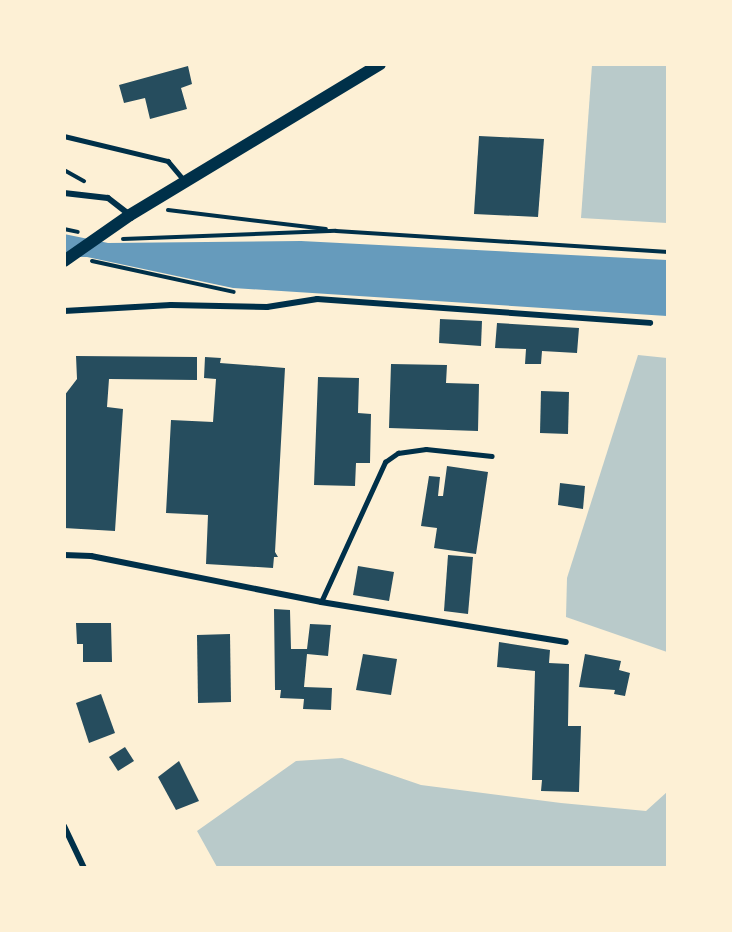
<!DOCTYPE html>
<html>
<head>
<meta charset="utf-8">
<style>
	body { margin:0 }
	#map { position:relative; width:732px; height:932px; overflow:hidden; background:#fdf0d5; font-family:"Fira Sans",sans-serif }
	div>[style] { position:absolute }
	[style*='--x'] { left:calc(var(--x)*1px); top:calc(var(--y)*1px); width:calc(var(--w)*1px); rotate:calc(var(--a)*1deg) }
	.green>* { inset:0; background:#b9caca }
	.water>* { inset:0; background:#669bbc }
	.building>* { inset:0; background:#264d5e }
	.path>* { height:4px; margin:-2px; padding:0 2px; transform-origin:2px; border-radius:2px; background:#003049 }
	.service>* { height:4.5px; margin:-2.25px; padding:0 2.25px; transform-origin:2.25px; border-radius:2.25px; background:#003049 }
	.minor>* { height:6px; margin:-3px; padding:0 3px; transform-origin:3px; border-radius:3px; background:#003049 }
	.secondary>* { height:12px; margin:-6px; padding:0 6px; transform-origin:6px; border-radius:6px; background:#003049 }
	span { translate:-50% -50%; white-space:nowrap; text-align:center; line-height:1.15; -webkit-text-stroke:6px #fdf0d5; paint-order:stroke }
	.frame { position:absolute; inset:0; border:66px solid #fdf0d5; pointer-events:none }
</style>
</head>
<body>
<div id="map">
	<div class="green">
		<div style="clip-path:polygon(592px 65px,667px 65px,667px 223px,581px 218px)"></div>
		<div style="clip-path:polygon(638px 355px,667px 358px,667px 652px,566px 617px,567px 578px)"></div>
		<div style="clip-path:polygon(342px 758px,421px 785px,561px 803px,646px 811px,667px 792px,667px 867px,217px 867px,197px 831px,296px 761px)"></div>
	</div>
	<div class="water">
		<div style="clip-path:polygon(64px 234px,108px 243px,301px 241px,667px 260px,667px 316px,233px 288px,87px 257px,65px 257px)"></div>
	</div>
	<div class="building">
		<div style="clip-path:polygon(188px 66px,192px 84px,181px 88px,187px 109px,150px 119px,145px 98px,124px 103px,119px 85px)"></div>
		<div style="clip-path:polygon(479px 136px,544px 139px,538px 217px,474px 214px)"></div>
		<div style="clip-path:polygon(440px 319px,482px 321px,481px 346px,439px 343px)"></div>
		<div style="clip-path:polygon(497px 323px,579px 328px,577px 353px,542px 351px,541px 364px,525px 364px,526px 349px,495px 348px)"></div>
		<div style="clip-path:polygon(76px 356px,197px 357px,197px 380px,109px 379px,107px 407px,123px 409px,115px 531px,64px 528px,64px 396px,77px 379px)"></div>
		<div style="clip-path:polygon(205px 357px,221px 358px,220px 363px,285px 368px,275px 552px,278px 557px,274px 557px,273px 568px,206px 564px,208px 515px,166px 513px,171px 420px,213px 422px,216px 379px,204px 378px)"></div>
		<div style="clip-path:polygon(391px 364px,447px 365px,446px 383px,479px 384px,478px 431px,389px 428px)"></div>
		<div style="clip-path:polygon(318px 377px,359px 378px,358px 413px,371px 414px,370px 463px,356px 463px,355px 486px,314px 485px)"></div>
		<div style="clip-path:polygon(541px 391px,569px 392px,568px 434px,540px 433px)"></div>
		<div style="clip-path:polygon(447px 466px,488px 472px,476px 554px,434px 548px,437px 528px,421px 526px,429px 476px,440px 477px,438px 496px,443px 496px)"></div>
		<div style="clip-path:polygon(560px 483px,585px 486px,583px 509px,558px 505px)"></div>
		<div style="clip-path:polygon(448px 555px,473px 557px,468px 614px,444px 611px)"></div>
		<div style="clip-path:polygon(358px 566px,394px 572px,389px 601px,353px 595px)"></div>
		<div style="clip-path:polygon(274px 609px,290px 610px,291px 649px,307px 649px,310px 624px,331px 625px,328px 656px,307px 654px,304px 687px,332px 688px,331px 710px,303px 709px,304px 699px,280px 698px,281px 690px,275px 690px)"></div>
		<div style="clip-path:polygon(76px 623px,111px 623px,112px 662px,83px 662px,83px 644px,77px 644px)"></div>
		<div style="clip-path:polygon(230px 634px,231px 702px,198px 703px,197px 635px)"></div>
		<div style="clip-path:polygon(499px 642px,550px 650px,549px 663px,569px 664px,568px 726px,581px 726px,579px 792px,541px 791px,542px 780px,532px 780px,535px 671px,497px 667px)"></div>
		<div style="clip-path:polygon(363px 654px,397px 659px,391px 695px,356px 690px)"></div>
		<div style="clip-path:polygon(585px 654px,621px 661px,619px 670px,630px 673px,625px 696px,614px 694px,615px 690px,579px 687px)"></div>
		<div style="clip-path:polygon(101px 694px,115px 733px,89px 743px,76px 703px)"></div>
		<div style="clip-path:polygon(125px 747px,134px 761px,118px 771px,109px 757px)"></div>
		<div style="clip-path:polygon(179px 761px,199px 801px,176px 810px,158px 777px)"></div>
	</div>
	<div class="path">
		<div style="--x:64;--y:170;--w:23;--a:29"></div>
		<div style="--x:168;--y:210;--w:159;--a:6.9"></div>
		<div style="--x:64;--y:229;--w:14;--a:12"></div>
		<div style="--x:123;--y:239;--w:213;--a:-2.2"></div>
		<div style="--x:336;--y:231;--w:333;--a:3.6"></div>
		<div style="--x:92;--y:261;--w:145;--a:12.3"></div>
	</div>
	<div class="service">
		<div style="--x:64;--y:136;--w:107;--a:13.5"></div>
		<div style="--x:168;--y:161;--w:25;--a:50"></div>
		<div style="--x:321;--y:602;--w:154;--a:-65.4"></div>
		<div style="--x:385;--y:462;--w:16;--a:-35"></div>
		<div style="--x:398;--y:453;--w:28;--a:-8"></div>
		<div style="--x:426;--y:449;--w:66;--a:6.1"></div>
	</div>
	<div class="minor">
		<div style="--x:64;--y:193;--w:44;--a:6.5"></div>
		<div style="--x:108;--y:198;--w:28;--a:38"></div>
		<div style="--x:64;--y:311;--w:107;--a:-3.2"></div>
		<div style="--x:171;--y:305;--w:96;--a:1.2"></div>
		<div style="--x:267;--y:307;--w:51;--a:-9.1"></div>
		<div style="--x:317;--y:299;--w:334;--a:4.1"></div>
		<div style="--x:64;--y:555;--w:27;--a:2"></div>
		<div style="--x:91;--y:556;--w:235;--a:11.3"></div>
		<div style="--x:321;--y:602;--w:248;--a:9.3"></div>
		<div style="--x:64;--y:826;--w:47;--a:64.5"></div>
	</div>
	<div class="secondary">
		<div style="--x:64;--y:261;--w:80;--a:-34.9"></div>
		<div style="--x:130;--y:215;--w:292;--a:-31.1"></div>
	</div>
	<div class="frame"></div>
</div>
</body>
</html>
